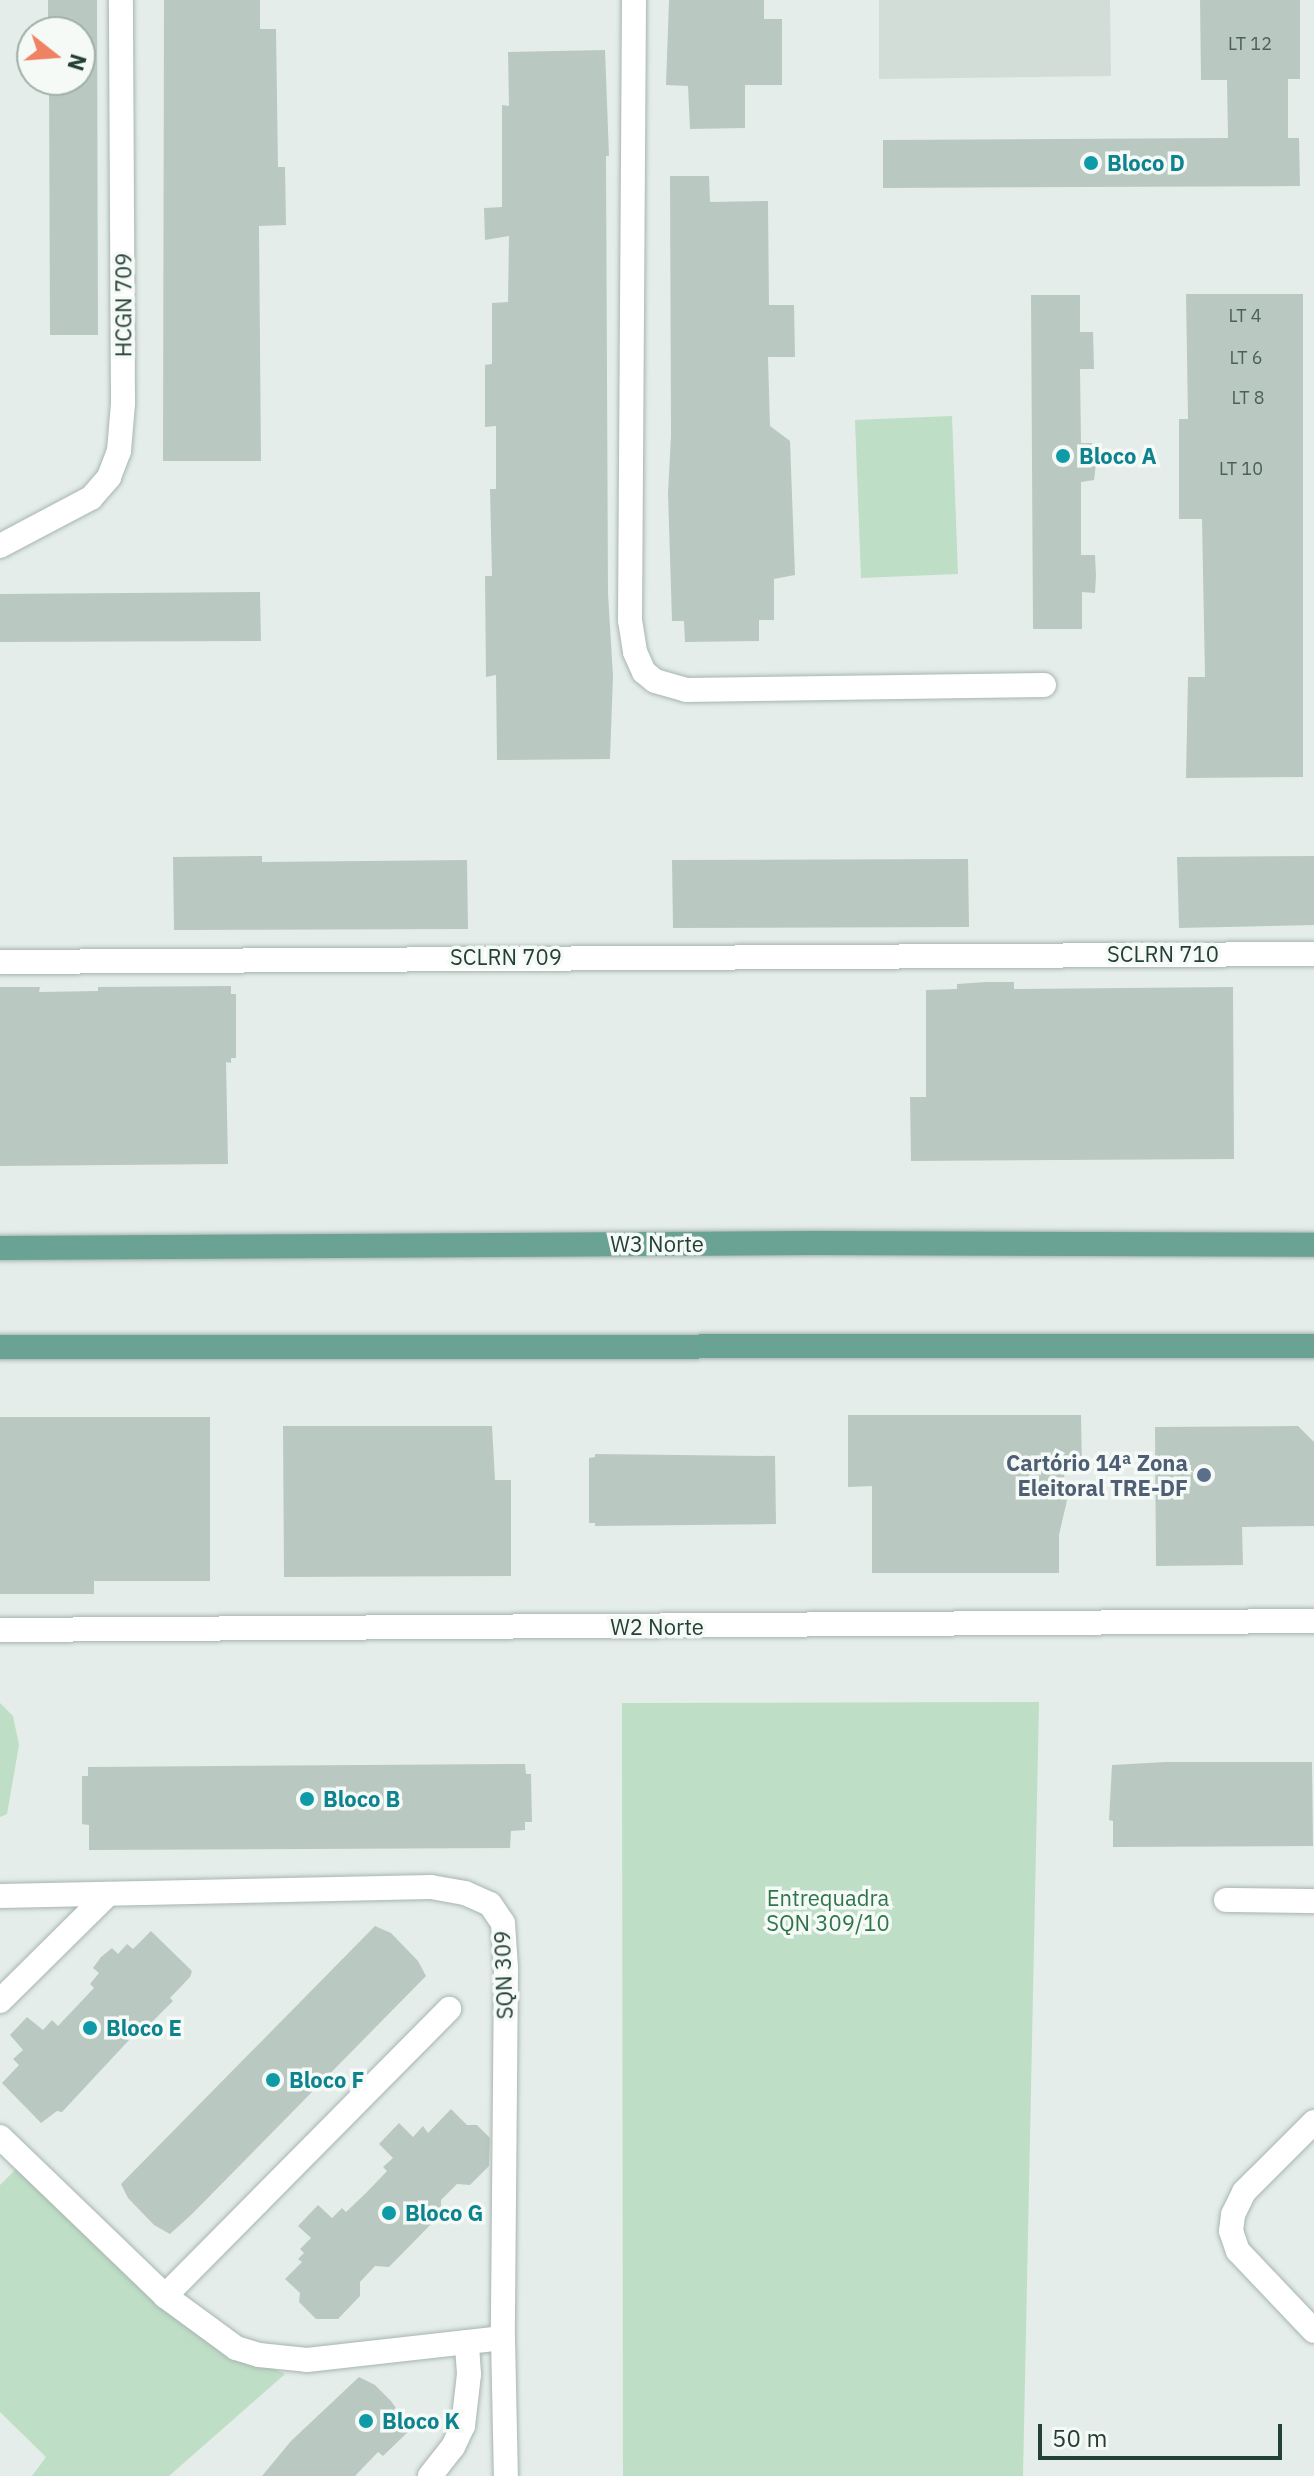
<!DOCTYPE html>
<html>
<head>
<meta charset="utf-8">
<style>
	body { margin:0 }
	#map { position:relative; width:1314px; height:2476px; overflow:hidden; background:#e4ede9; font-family:"IBM Plex Sans",sans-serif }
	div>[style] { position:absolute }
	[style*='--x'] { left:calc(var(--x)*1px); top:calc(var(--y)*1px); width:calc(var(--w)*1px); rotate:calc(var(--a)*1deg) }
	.built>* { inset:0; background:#d3ddd8 }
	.green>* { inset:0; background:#bedec6 }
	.building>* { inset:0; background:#bac8c2 }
	.roads { filter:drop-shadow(0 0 2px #a7b5b0) drop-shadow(0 0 2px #a7b5b0) }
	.street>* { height:24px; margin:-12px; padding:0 12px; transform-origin:12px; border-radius:12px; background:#fff }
	.secondary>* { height:24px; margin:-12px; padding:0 12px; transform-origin:12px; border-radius:12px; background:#fff }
	.primary>* { height:24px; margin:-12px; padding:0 12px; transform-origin:12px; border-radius:12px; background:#6aa293 }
	.dots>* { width:22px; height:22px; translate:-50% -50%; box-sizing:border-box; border:4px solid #f5faf7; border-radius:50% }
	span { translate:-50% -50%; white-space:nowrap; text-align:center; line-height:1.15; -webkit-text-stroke:7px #f5faf7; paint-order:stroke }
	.number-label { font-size:18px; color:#4a615a }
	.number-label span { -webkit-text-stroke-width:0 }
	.culture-label { font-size:22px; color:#0d838f; font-weight:700 }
	.left { translate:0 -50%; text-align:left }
	.street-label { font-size:22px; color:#243f37 }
	.service-label { font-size:22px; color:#4e5e75; font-weight:700 }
	.right { translate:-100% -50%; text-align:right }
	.park-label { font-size:22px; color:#2f7549 }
	.north { position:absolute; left:16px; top:16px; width:80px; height:80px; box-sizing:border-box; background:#f5faf7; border:2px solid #a1afaa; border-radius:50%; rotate:107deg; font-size:22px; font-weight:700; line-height:32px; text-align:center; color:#243f37 }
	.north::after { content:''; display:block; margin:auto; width:28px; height:36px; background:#ee8262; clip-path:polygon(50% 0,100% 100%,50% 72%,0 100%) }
	.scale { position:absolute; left:1038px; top:2424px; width:244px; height:36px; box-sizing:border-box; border:4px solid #243f37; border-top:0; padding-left:10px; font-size:24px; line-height:28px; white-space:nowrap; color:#243f37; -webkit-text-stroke:6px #f5faf7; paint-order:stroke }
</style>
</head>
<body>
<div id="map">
	<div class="built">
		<div style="clip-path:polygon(879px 0,1110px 0,1111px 76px,879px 79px)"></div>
	</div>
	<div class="green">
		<div style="clip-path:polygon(952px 416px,958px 574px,861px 578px,855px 420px)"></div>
		<div style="clip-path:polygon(1039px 1702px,1023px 2476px,623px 2476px,622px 1703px)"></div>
		<div style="clip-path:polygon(0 1703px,13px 1716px,19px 1745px,7px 1814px,0 1817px)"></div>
		<div style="clip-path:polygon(23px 2162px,219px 2344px,285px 2374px,169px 2476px,32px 2476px,46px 2457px,0 2412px,0 2185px)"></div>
	</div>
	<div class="building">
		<div style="clip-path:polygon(48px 0,97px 0,98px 335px,50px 335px,49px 80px,80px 80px,80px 32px,48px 32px)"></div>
		<div style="clip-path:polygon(164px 0,260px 0,260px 29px,276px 29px,278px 167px,285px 167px,286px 225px,259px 226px,261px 461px,163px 461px)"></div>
		<div style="clip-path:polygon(669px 0,764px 0,764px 19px,782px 19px,782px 85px,745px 85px,745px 128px,690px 129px,688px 86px,666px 85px)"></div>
		<div style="clip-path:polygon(1200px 0,1300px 0,1300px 79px,1288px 79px,1288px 138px,1299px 138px,1300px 186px,883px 188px,883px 140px,1228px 138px,1227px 80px,1201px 80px)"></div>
		<div style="clip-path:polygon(605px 50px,609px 156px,606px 156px,608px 593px,613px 676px,610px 759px,497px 760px,496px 675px,486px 677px,485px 576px,492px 576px,490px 489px,496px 489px,496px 426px,485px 427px,485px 365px,492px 364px,492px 303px,508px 302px,509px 236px,485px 240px,484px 208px,502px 207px,502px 105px,509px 106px,508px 52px)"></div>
		<div style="clip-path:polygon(670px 176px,709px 176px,710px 202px,768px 201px,769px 305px,794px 305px,795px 357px,768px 357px,770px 426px,790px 441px,795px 575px,774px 579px,774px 620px,759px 620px,759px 641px,685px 642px,684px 621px,672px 621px,668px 493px,671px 436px)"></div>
		<div style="clip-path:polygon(1186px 294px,1303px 294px,1303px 777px,1186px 778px,1188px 677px,1205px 677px,1202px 519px,1179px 519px,1179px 419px,1188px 419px)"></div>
		<div style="clip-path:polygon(1031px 295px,1080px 295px,1080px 332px,1093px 332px,1094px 369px,1080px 369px,1081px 443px,1094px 443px,1096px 464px,1094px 480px,1081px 482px,1081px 555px,1095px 555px,1096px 576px,1095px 593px,1082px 592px,1082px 629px,1033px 629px)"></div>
		<div style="clip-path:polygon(260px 592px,261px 641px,0 642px,0 594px)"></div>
		<div style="clip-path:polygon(262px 856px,262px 862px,467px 860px,468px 929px,174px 930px,173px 857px)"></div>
		<div style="clip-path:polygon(1314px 856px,1314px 925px,1179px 928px,1177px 857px)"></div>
		<div style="clip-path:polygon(968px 859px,969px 927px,673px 928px,672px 860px)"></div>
		<div style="clip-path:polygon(986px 982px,1014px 982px,1014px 989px,1233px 987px,1234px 1159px,911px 1161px,910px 1097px,926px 1097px,926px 990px,957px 989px,957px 984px)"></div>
		<div style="clip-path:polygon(231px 986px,231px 994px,236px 994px,236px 1058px,231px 1058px,231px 1063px,226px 1062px,228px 1164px,0 1166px,0 987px,40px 987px,39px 992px,98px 991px,98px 987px)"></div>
		<div style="clip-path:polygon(848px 1415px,1081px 1415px,1082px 1469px,1063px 1469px,1068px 1496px,1059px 1535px,1059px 1573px,872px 1573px,872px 1486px,848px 1487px)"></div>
		<div style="clip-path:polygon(0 1417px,210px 1417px,210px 1581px,94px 1581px,94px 1594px,0 1594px)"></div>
		<div style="clip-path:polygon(283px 1426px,492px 1426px,495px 1480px,511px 1480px,511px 1576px,284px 1577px)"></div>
		<div style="clip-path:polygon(1298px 1426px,1314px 1442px,1314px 1526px,1242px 1527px,1243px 1565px,1156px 1566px,1155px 1427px)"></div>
		<div style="clip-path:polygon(595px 1454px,775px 1456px,776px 1524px,595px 1526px,595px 1523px,589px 1523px,589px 1458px,595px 1457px)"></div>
		<div style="clip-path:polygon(1166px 1762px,1312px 1762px,1313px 1846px,1113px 1847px,1113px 1821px,1109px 1820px,1112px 1765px)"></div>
		<div style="clip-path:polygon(525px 1764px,526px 1774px,531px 1774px,532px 1822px,525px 1822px,525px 1830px,511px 1831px,510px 1848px,89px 1850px,89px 1825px,82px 1824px,82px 1776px,88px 1776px,88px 1767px)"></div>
		<div style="clip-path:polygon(375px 1926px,391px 1933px,418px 1961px,426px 1976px,192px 2214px,170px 2234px,154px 2225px,128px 2198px,121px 2184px)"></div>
		<div style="clip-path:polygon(151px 1931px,192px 1971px,190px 1977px,170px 1998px,173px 2001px,147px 2027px,144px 2024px,62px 2112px,57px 2111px,41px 2123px,2px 2083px,19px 2065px,13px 2059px,23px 2050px,10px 2035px,27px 2017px,43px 2030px,52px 2020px,58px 2026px,94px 1988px,90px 1984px,99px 1973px,93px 1968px,101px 1957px,112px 1948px,118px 1954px,127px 1944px,133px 1949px)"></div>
		<div style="clip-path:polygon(451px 2109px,467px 2125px,477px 2125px,490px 2138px,489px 2166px,470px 2185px,457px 2184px,441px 2200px,441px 2214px,389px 2267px,375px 2266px,360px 2282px,360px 2296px,338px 2319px,316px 2319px,299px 2302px,300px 2293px,285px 2279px,302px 2262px,298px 2259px,304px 2253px,300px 2249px,311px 2238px,298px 2226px,318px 2205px,332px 2218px,342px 2208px,346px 2212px,367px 2192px,387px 2171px,383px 2167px,393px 2158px,379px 2144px,399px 2123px,413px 2137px,423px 2126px,428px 2133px)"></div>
		<div style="clip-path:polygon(359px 2377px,375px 2385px,391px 2401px,411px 2429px,383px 2456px,378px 2452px,355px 2476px,262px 2476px,291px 2441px)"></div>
	</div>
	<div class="roads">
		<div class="street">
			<div style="--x:634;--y:0;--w:620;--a:90.37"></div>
			<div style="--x:630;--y:620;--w:32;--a:81"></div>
			<div style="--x:635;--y:652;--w:22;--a:66"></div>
			<div style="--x:644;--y:672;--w:14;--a:39"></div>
			<div style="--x:655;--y:681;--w:32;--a:16"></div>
			<div style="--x:686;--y:690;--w:358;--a:-0.8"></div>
			<div style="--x:0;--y:546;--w:103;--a:-27.8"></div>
			<div style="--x:91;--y:498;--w:28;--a:-49"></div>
			<div style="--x:109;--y:477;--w:28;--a:-69"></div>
			<div style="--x:119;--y:451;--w:48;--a:-85.2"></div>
			<div style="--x:123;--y:403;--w:403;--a:-90.3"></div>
			<div style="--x:0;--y:1896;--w:431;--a:-1.2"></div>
			<div style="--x:431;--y:1887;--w:35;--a:10"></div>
			<div style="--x:465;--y:1893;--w:27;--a:24"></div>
			<div style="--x:490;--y:1904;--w:23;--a:56"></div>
			<div style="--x:503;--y:1923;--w:45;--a:86.2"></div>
			<div style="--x:506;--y:1968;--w:370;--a:90.5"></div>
			<div style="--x:503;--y:2338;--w:138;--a:88.8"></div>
			<div style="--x:1226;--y:1900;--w:88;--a:0.7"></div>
			<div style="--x:0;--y:2001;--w:152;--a:-44.7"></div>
			<div style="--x:1314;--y:2122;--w:99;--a:135"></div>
			<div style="--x:1244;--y:2192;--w:25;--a:116"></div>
			<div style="--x:1233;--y:2215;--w:16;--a:97"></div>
			<div style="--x:1231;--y:2231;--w:21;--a:71"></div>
			<div style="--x:1238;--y:2251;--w:110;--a:46.5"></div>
			<div style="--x:0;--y:2137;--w:229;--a:43.9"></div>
			<div style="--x:165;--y:2296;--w:88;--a:36.2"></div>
			<div style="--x:236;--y:2348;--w:24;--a:17"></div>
			<div style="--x:259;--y:2355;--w:48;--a:5.9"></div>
			<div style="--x:307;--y:2360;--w:197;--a:-6.4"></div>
			<div style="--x:165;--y:2296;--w:404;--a:-45.3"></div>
			<div style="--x:430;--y:2476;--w:37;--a:-52"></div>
			<div style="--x:453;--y:2447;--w:23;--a:-65"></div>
			<div style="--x:463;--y:2426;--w:52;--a:-83.4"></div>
			<div style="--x:469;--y:2374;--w:32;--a:-94"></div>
		</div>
		<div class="secondary">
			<div style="--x:0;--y:962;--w:1314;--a:-0.35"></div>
			<div style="--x:0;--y:1630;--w:1314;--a:-0.39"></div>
		</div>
		<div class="primary">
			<div style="--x:0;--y:1248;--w:815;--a:-0.35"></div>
			<div style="--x:815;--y:1243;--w:499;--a:0.2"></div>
			<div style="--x:0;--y:1347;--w:1314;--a:-0.04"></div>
		</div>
	</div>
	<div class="dots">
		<div style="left:1091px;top:163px;background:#0f9aa8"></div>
		<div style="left:1063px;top:456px;background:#0f9aa8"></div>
		<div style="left:1204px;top:1475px;background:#5c6f8a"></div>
		<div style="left:307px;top:1799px;background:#0f9aa8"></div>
		<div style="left:90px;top:2028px;background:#0f9aa8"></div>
		<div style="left:273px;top:2080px;background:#0f9aa8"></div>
		<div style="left:389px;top:2213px;background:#0f9aa8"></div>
		<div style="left:366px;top:2421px;background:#0f9aa8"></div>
	</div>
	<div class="number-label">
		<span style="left:1250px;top:44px">LT 12</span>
		<span style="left:1245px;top:316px">LT 4</span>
		<span style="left:1246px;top:358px">LT 6</span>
		<span style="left:1248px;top:398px">LT 8</span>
		<span style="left:1241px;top:469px">LT 10</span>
	</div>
	<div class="culture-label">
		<span class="left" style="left:1107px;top:163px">Bloco D</span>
		<span class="left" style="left:1079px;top:456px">Bloco A</span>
		<span class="left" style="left:323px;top:1799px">Bloco B</span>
		<span class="left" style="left:106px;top:2028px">Bloco E</span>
		<span class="left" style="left:289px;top:2080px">Bloco F</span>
		<span class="left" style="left:405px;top:2213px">Bloco G</span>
		<span class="left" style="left:382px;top:2421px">Bloco K</span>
	</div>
	<div class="street-label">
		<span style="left:123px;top:305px;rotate:-90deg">HCGN 709</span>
		<span style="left:1163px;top:954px">SCLRN 710</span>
		<span style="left:506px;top:957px">SCLRN 709</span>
		<span style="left:657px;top:1244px">W3 Norte</span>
		<span style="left:657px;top:1627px">W2 Norte</span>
		<span style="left:503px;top:1975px;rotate:-92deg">SQN 309</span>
	</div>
	<div class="service-label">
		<span class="right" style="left:1188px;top:1475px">Cartório 14ª Zona<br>Eleitoral TRE-DF</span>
	</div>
	<div class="park-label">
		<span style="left:828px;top:1910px">Entrequadra<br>SQN 309/10</span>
	</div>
	<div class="north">N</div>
	<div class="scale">50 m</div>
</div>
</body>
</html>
